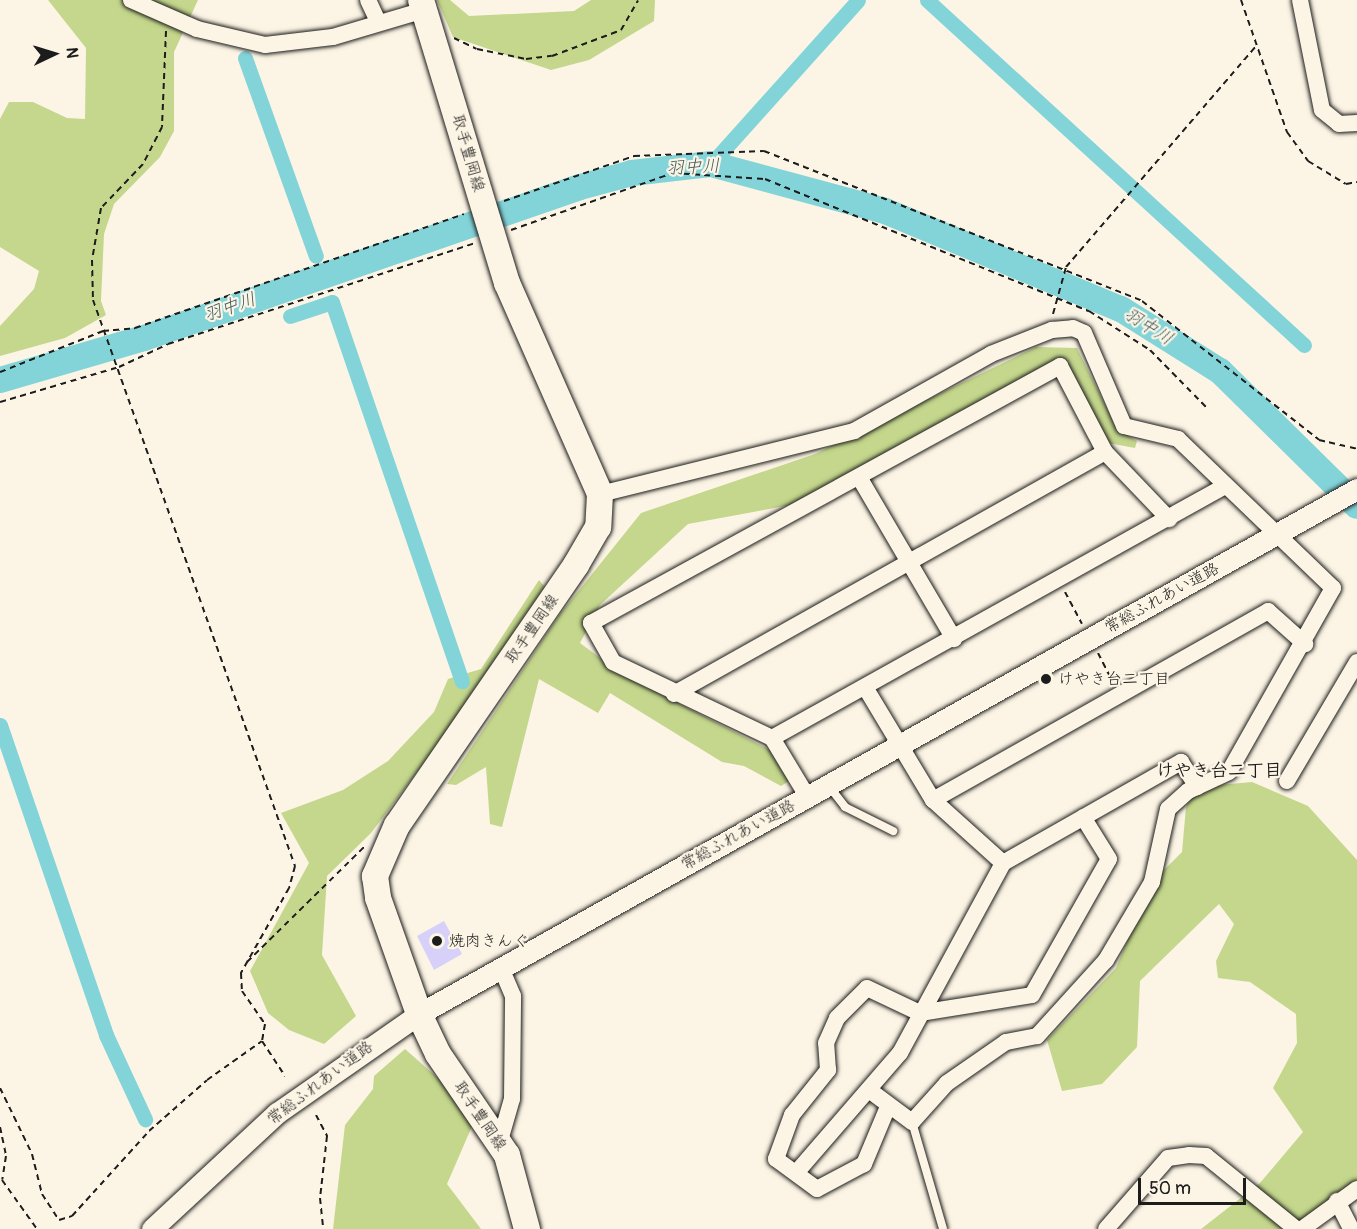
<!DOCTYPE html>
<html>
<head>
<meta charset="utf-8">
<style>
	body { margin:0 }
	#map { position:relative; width:1357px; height:1229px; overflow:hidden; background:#fcf5e5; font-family:Pangolin,"Klee One",sans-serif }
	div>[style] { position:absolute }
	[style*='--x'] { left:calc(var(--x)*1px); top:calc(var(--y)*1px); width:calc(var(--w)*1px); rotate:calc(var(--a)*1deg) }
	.green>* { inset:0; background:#c4d78c }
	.canal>* { height:15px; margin:-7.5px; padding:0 7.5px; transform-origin:7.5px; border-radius:7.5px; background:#83d4d9 }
	.river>* { height:26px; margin:-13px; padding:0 13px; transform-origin:13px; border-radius:13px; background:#83d4d9 }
	.building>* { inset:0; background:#d7d0f9 }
	.path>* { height:2px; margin-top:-1px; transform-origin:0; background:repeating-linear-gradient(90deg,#1c1c1c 0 6px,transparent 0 10.5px) }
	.roads { filter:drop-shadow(0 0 2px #1c1c1c) drop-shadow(0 0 2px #1c1c1c) }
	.service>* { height:8px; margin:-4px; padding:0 4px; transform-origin:4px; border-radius:4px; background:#fcf5e5 }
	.minor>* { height:16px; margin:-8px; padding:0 8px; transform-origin:8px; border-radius:8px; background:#fcf5e5 }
	.tertiary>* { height:21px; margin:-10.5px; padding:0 10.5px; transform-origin:10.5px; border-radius:10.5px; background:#fcf5e5 }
	.primary>* { height:26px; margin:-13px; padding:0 13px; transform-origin:13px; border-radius:13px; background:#fcf5e5 }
	.dots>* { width:16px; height:16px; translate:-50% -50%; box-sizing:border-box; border:3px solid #fcf5e5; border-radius:50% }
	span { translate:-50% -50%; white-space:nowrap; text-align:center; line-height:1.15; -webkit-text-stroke:4.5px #fcf5e5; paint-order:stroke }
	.street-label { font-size:16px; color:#1c1c1c }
	.poi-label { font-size:16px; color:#1c1c1c }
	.left { translate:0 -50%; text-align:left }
	.water-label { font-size:18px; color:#405c5e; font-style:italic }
	.neighbourhood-label { font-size:18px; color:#1c1c1c; font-weight:700 }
	.north { position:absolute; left:24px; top:24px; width:60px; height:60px; -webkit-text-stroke:4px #fcf5e5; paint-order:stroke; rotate:86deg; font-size:16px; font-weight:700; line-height:24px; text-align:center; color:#1c1c1c }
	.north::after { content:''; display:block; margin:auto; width:21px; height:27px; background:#1c1c1c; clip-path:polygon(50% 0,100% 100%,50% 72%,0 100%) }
	.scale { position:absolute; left:1138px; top:1178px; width:108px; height:27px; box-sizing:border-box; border:3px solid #1c1c1c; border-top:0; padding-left:8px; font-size:18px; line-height:21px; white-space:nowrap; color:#1c1c1c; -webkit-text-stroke:4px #fcf5e5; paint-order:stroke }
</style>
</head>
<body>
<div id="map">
	<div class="green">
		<div style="clip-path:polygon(48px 0,198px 0,174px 52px,174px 131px,160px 157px,114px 204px,104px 234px,101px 301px,106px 315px,65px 338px,0 356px,0 326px,34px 289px,39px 271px,0 247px,0 119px,9px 102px,33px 102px,67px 118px,85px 119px,86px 48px)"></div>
		<div style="clip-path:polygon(437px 0,450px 0,469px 16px,574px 11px,591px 0,655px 0,654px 21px,589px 60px,551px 70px,453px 37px)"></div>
		<div style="clip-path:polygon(1036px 347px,1077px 348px,1117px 429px,1137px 441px,1135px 448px,1108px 443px,1063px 360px,796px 504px,688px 524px,600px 605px,580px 643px,623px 675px,770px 750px,789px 781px,781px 786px,744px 766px,722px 762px,610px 693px,598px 713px,539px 679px,502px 827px,490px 824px,486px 767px,456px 785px,447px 784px,560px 614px,641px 513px,815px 454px)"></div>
		<div style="clip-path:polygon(539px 580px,545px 587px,435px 748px,371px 833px,327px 876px,322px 955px,356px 1016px,324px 1044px,289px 1030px,268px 1013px,250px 971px,309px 863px,281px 813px,343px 790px,388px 761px,434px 712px,448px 679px,481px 669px)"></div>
		<div style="clip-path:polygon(1252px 782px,1308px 806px,1357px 860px,1357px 1180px,1299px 1229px,1201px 1229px,1260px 1183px,1303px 1132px,1273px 1088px,1297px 1043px,1296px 1014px,1250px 982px,1218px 978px,1216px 961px,1234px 924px,1219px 904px,1140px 981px,1137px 1047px,1102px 1084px,1062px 1091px,1047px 1040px,1116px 968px,1152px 882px,1182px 852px,1186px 807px,1197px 787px)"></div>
		<div style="clip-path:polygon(405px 1049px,439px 1079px,473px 1124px,447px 1184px,481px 1229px,333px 1229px,345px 1125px,373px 1089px,374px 1076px)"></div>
	</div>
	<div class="canal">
		<div style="--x:927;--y:0;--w:511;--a:42.46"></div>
		<div style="--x:245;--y:58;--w:210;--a:70.3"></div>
		<div style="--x:711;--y:164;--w:220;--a:-48.1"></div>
		<div style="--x:323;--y:275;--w:2;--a:90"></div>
		<div style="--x:281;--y:290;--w:5;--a:68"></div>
		<div style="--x:290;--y:316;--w:44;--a:-18.4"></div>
		<div style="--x:332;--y:302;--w:401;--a:71.1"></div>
		<div style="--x:0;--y:725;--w:328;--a:71.1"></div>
		<div style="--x:106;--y:1035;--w:93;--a:65.1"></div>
	</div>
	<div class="river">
		<div style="--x:0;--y:380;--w:150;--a:-16.3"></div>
		<div style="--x:144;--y:338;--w:461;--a:-19.1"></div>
		<div style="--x:580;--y:187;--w:54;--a:-15.1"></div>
		<div style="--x:632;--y:173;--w:80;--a:-6.5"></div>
		<div style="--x:711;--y:164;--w:180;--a:15.1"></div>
		<div style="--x:885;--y:211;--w:256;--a:22.6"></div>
		<div style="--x:1121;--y:309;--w:117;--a:32.1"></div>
		<div style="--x:1220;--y:371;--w:192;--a:44.6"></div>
	</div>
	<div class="building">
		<div style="clip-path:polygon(444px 921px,462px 954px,434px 970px,417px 936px)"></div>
	</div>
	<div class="path">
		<div style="--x:1241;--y:0;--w:140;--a:70.8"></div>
		<div style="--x:1287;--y:132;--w:36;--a:54"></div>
		<div style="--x:1308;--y:161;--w:44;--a:31.2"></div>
		<div style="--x:1346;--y:184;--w:11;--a:-10"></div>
		<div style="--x:166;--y:31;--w:96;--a:92.4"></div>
		<div style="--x:162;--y:127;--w:42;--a:117.2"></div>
		<div style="--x:143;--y:164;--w:61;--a:133.7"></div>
		<div style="--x:101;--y:208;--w:53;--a:99.8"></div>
		<div style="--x:92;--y:260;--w:40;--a:88.6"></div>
		<div style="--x:93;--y:300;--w:601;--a:70.36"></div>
		<div style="--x:295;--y:866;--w:23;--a:105"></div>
		<div style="--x:289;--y:888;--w:98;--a:119.5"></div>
		<div style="--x:241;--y:973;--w:18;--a:87"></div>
		<div style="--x:242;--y:991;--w:40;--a:55.1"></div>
		<div style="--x:265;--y:1024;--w:17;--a:100"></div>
		<div style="--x:262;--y:1041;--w:42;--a:56.7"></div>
		<div style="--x:454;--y:38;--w:25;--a:26"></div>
		<div style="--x:477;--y:49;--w:50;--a:11.5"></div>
		<div style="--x:526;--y:59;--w:26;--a:-7"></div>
		<div style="--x:552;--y:56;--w:74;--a:-20.6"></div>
		<div style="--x:621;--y:30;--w:34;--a:-60"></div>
		<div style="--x:504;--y:201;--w:138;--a:-19.1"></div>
		<div style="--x:634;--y:156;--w:130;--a:-2.2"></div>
		<div style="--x:764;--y:151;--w:407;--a:21.6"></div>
		<div style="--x:1142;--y:301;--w:225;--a:38.1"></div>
		<div style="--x:1319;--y:440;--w:39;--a:13"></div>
		<div style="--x:511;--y:230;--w:172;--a:-19.4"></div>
		<div style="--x:673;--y:173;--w:92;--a:3.7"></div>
		<div style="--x:765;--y:179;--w:350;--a:22.2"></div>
		<div style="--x:1089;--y:311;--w:72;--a:32.6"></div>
		<div style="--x:1150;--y:350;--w:81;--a:45.5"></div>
		<div style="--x:1053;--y:314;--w:49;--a:-74.5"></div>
		<div style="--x:1066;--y:267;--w:293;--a:-49.3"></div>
		<div style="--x:0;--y:372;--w:111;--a:-21.7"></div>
		<div style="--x:103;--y:331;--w:32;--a:-5"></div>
		<div style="--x:135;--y:328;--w:348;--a:-19.1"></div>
		<div style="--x:0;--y:402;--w:124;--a:-16.4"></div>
		<div style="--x:119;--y:367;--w:54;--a:-25.1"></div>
		<div style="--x:168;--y:344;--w:323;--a:-18.2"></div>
		<div style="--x:1065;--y:592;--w:36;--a:62"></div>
		<div style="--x:1098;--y:653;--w:30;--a:63"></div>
		<div style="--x:247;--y:962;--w:165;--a:-44.5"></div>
		<div style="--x:0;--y:1088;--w:73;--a:64.1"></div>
		<div style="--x:32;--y:1154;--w:41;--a:76"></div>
		<div style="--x:42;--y:1194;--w:31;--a:57"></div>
		<div style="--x:59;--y:1220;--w:14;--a:-17"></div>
		<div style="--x:72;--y:1216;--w:115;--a:-47.8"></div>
		<div style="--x:149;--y:1131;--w:77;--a:-41.3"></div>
		<div style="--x:207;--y:1080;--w:67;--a:-35.3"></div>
		<div style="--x:316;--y:1115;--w:24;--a:62"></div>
		<div style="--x:327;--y:1136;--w:62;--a:96.4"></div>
		<div style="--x:320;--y:1198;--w:31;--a:84"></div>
		<div style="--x:0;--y:1127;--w:30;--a:78"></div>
		<div style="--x:6;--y:1156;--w:24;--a:99"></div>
		<div style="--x:2;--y:1180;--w:60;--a:54.5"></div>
	</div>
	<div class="roads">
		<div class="service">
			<div style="--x:828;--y:785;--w:28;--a:52"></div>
			<div style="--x:845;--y:807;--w:54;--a:26.6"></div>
			<div style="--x:912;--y:1122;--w:111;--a:73.8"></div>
		</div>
		<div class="minor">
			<div style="--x:131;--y:0;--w:72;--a:23.7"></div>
			<div style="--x:197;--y:29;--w:70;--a:13.2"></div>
			<div style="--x:265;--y:45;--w:68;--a:-6.7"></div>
			<div style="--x:333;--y:37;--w:95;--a:-16.5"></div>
			<div style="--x:368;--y:0;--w:23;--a:65"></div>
			<div style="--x:1300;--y:0;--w:112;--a:78.7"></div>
			<div style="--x:1322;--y:110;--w:22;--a:39"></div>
			<div style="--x:1339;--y:124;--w:18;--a:-3"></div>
			<div style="--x:859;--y:477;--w:188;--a:59.6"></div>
			<div style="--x:600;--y:494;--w:262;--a:-13.9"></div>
			<div style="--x:854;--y:431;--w:157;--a:-29.3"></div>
			<div style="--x:991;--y:354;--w:66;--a:-21.5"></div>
			<div style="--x:1052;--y:330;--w:21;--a:-5"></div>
			<div style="--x:1073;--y:328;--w:12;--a:24"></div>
			<div style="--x:1084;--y:333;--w:101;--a:66.7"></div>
			<div style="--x:1124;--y:426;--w:56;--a:13.5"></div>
			<div style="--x:1178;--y:439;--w:215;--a:43.9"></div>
			<div style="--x:1333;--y:588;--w:211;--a:119.5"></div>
			<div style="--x:1229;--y:772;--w:45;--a:155.1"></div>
			<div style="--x:1188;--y:791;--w:27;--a:138"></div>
			<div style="--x:1168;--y:809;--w:75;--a:102.4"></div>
			<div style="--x:1152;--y:882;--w:91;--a:120.5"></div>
			<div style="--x:1106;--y:960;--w:103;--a:132.2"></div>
			<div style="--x:1037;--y:1036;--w:32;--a:169"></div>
			<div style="--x:1006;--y:1042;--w:72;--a:145.2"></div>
			<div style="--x:947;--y:1083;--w:52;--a:131.9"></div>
			<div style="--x:912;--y:1122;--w:54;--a:-143.3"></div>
			<div style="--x:865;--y:687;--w:132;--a:59"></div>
			<div style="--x:933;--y:800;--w:94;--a:42"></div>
			<div style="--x:674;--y:694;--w:494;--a:-29.3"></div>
			<div style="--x:772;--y:738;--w:518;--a:-29.09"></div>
			<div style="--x:1287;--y:781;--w:138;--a:-59.5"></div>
			<div style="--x:807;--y:796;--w:68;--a:-121.1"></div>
			<div style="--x:772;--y:738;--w:176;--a:-154.5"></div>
			<div style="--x:613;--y:662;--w:45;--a:-119.4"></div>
			<div style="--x:591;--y:623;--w:535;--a:-28.72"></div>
			<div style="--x:1060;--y:366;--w:97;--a:62.4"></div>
			<div style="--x:1105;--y:452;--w:93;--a:46.3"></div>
			<div style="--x:933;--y:800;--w:385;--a:-29.4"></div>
			<div style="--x:1268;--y:611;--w:50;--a:41.7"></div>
			<div style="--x:887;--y:1109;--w:60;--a:112.7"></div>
			<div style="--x:864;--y:1164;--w:53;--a:152"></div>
			<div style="--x:817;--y:1189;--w:51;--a:-143.8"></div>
			<div style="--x:776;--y:1159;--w:47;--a:-70"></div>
			<div style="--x:792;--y:1115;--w:58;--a:-51.3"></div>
			<div style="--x:828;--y:1070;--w:27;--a:-94"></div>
			<div style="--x:826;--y:1043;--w:27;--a:-66"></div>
			<div style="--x:837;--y:1018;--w:42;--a:-45"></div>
			<div style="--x:867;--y:988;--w:59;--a:25.3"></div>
			<div style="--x:920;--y:1013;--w:113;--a:-9.1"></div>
			<div style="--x:1032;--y:995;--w:156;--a:-60.5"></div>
			<div style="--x:1109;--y:859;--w:49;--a:-121.8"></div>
			<div style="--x:499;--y:1144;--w:47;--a:-73.9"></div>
			<div style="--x:512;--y:1099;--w:103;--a:-89.4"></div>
			<div style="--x:513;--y:996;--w:30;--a:-113"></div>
			<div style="--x:796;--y:1173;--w:159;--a:-49.1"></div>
			<div style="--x:900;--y:1053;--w:216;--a:-61.5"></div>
			<div style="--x:1003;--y:863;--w:205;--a:-29.6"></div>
			<div style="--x:1181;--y:762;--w:30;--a:57"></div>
			<div style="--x:1337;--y:1201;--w:31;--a:63"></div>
			<div style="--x:1106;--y:1229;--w:94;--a:-48.9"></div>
			<div style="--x:1168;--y:1158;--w:21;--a:-8"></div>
			<div style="--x:1189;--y:1155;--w:17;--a:3"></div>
			<div style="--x:1206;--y:1156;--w:116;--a:39"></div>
			<div style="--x:1302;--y:1229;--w:68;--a:-36"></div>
		</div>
		<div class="tertiary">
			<div style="--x:152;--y:1229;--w:171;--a:-42.9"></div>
			<div style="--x:277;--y:1113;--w:173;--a:-34.9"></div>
			<div style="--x:419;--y:1014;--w:1075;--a:-29.24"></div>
		</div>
		<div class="primary">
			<div style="--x:421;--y:0;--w:296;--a:73.1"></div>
			<div style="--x:507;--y:283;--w:231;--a:66.2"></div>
			<div style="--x:600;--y:494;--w:33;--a:93"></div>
			<div style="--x:598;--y:527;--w:44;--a:120.1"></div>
			<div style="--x:576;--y:565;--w:316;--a:124.5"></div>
			<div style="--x:397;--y:825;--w:56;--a:113.3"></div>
			<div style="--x:375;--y:876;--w:22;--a:82"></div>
			<div style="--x:378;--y:898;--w:123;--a:70.5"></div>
			<div style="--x:419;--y:1014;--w:44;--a:64.6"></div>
			<div style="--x:438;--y:1054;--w:122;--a:55.7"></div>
			<div style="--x:507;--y:1155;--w:77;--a:74.9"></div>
		</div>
	</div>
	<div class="dots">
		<div style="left:1046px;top:679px;background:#1c1c1c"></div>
		<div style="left:437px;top:941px;background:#1c1c1c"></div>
	</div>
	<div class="street-label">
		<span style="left:468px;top:153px;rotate:74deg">取手豊岡線</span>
		<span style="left:1162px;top:598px;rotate:-29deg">常総ふれあい道路</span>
		<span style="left:532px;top:629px;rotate:-55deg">取手豊岡線</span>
		<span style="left:738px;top:835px;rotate:-29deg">常総ふれあい道路</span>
		<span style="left:320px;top:1083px;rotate:-37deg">常総ふれあい道路</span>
		<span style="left:480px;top:1116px;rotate:56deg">取手豊岡線</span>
	</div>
	<div class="poi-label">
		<span class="left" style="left:1058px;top:679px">けやき台二丁目</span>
		<span class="left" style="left:449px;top:941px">焼肉きんぐ</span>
	</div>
	<div class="water-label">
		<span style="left:693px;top:168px;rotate:-3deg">羽中川</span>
		<span style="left:230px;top:308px;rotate:-19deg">羽中川</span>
		<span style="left:1148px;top:327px;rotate:32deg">羽中川</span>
	</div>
	<div class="neighbourhood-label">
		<span style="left:1219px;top:771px">けやき台二丁目</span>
	</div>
	<div class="north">N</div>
	<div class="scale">50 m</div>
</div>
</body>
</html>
